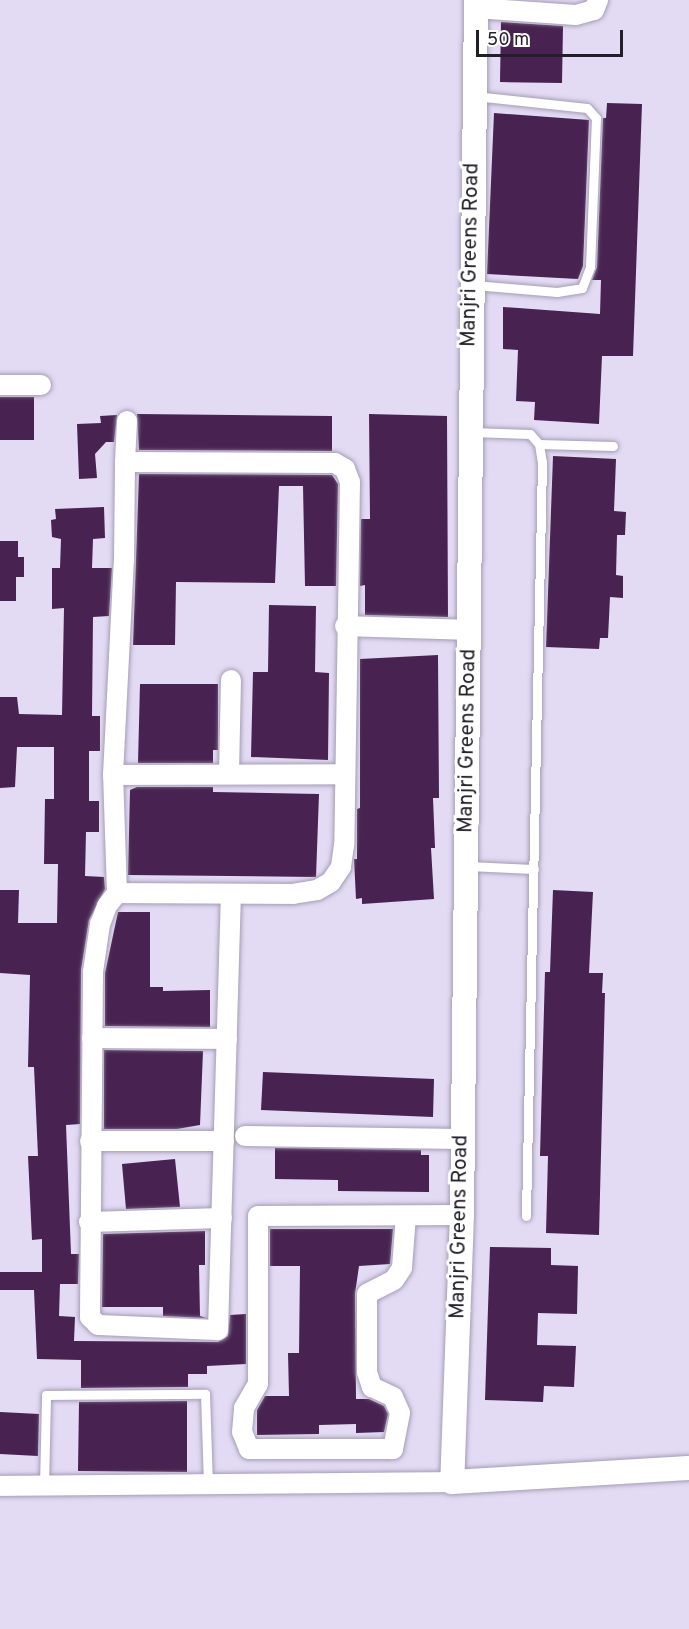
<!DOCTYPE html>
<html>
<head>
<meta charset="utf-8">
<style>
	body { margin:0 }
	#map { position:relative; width:689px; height:1629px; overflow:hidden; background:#e3daf4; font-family:Overpass,sans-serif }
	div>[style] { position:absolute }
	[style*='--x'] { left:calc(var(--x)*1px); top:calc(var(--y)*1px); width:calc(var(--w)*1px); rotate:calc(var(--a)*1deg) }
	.building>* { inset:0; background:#482250 }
	.roads { filter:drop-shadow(0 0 2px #a59db5) drop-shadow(0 0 2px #a59db5) }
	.service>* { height:9px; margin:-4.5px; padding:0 4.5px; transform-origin:4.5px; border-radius:4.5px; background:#fff }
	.minor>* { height:20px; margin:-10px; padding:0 10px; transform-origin:10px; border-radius:10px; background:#fff }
	.tertiary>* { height:24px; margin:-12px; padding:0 12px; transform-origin:12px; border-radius:12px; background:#fff }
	span { translate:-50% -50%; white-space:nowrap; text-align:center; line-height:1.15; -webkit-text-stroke:6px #fff; paint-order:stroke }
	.street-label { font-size:21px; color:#221f28 }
	.scale { position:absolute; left:476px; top:30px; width:147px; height:27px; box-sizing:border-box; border:3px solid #221f28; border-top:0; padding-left:8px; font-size:18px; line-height:21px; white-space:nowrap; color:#221f28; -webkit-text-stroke:4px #fff; paint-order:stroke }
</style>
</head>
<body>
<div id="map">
	<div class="building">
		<div style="clip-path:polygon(501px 22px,563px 26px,562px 83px,500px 82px)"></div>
		<div style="clip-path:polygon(607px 103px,642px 104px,633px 356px,602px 356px,599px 424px,534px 420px,535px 402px,516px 401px,518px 350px,503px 349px,503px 307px,600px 314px,601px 280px,592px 280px,597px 267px,603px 118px,606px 118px)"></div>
		<div style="clip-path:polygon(494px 113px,589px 120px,583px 266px,578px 279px,487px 274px)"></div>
		<div style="clip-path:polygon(0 397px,34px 397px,34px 440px,0 440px)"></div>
		<div style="clip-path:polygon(137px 414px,332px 416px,332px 451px,139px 450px)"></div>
		<div style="clip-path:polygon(369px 414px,447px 416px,448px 617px,365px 615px,365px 585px,360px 586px,361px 519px,370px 519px)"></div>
		<div style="clip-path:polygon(117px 415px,114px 442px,106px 442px,95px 454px,97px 478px,79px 479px,77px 424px,101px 423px,100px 416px)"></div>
		<div style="clip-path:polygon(553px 456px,616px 459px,614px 511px,626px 512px,625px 535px,617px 535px,616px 575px,623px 576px,623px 598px,610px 597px,608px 638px,600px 638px,599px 649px,546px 647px)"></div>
		<div style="clip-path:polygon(139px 474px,332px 475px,338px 484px,336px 586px,305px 586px,303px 486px,279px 486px,275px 583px,176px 582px,175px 645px,133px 645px)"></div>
		<div style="clip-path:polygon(104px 507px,105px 538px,93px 539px,92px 568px,112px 568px,109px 616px,93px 617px,92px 716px,100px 716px,100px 751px,89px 751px,89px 801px,99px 801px,99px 832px,86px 832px,85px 876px,104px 877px,105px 889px,89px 920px,81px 970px,80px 1124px,66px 1125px,71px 1254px,79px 1254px,78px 1284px,60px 1284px,59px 1316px,75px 1317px,74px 1341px,218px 1342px,228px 1336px,230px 1315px,246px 1314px,246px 1364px,207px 1366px,207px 1374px,188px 1374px,188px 1387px,81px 1388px,81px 1360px,37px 1359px,34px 1290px,0 1290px,0 1272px,42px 1272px,42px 1239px,32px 1240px,28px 1156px,38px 1156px,34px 1067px,28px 1067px,30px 975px,0 973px,0 890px,19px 890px,18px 923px,57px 923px,58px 864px,44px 864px,45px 799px,54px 799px,54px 747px,17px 747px,15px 787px,0 788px,0 697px,17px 697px,19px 714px,62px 715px,64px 608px,52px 609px,52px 568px,60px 568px,61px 539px,52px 537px,51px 520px,56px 519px,55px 509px)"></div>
		<div style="clip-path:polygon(0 541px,18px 541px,18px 557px,24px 557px,24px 577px,16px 577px,16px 601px,0 601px)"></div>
		<div style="clip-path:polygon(269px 605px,316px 606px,315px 672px,329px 673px,328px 760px,251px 757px,253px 672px,268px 672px)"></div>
		<div style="clip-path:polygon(438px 655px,439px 798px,433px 798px,435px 848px,431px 848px,434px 899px,362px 904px,362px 898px,356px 899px,354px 859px,357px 859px,357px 809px,360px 808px,360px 659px)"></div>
		<div style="clip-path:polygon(140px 684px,218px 684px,218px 750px,213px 750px,213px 763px,138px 763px)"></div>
		<div style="clip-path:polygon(137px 787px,213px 787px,213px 792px,319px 794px,316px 877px,128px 875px,130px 790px)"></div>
		<div style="clip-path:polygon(553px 890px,593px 892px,589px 973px,603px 973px,602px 993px,605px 993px,599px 1235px,546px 1233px,548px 1156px,540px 1156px,545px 972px,550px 972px)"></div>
		<div style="clip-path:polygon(118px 912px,150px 912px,150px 987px,163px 987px,163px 991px,210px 990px,210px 1027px,105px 1026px,105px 973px)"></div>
		<div style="clip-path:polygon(104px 1050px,203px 1051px,200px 1125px,177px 1129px,104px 1129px)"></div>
		<div style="clip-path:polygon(263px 1072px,434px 1079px,433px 1117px,261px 1110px)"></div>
		<div style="clip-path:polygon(275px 1148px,421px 1150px,421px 1155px,429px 1155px,429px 1192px,338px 1191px,338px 1180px,275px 1179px)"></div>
		<div style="clip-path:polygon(175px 1159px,180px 1207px,126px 1209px,122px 1164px)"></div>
		<div style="clip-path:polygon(270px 1229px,393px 1229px,390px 1264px,359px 1266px,355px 1294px,356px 1399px,369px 1399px,384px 1406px,388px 1414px,384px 1432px,356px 1433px,356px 1424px,319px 1425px,319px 1434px,257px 1435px,257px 1410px,265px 1396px,289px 1396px,288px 1353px,299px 1353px,300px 1266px,270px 1266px)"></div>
		<div style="clip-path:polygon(205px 1231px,205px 1265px,199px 1265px,200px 1316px,206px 1318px,163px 1316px,163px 1307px,102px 1307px,103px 1234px)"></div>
		<div style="clip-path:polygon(490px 1247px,551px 1248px,551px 1265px,578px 1266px,577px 1314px,538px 1313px,537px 1345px,576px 1346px,574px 1387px,544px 1386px,543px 1402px,485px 1400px)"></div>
		<div style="clip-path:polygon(187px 1401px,187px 1472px,78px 1471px,79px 1402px)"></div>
		<div style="clip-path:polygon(0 1412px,39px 1414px,38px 1456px,0 1454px)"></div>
	</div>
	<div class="roads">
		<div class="service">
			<div style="--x:474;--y:285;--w:83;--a:4.8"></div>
			<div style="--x:557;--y:292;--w:25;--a:-9"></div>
			<div style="--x:582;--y:288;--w:22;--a:-69"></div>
			<div style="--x:590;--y:267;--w:149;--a:-87.7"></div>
			<div style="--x:596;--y:118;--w:13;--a:-132"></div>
			<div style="--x:587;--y:108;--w:113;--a:-173.9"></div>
			<div style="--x:471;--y:432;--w:59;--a:1.9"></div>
			<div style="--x:530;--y:434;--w:13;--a:48"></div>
			<div style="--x:539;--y:444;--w:18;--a:81"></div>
			<div style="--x:542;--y:462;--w:754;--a:91.22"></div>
			<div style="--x:539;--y:444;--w:74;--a:1.5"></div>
			<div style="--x:467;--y:866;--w:67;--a:2.6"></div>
			<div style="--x:44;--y:1486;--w:91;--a:-88.7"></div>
			<div style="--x:46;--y:1395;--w:159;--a:-0.4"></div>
			<div style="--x:205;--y:1394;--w:92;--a:88.1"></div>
		</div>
		<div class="minor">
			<div style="--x:475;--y:8;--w:101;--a:4"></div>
			<div style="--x:576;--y:15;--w:19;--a:-16"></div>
			<div style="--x:594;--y:10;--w:11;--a:-68"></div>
			<div style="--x:0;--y:385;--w:41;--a:0"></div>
			<div style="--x:125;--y:462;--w:210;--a:0.3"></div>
			<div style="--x:335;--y:463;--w:12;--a:31"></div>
			<div style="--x:345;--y:469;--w:14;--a:69"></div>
			<div style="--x:350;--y:482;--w:363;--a:90.9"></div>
			<div style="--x:344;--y:845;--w:22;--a:98"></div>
			<div style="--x:341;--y:867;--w:18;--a:124"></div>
			<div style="--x:331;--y:882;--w:16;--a:150"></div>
			<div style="--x:317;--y:890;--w:24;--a:171"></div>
			<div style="--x:293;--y:894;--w:176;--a:-179.7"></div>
			<div style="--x:117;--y:893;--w:118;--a:-91.9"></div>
			<div style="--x:113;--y:775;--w:215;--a:-87.1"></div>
			<div style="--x:124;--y:560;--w:98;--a:-89.4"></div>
			<div style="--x:125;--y:462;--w:41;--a:-87.2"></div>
			<div style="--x:345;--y:626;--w:125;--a:1.8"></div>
			<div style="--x:229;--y:774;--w:94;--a:-88.8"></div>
			<div style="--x:113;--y:775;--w:231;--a:-0.2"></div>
			<div style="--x:117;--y:893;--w:16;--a:128"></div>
			<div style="--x:107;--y:906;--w:19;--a:111"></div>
			<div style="--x:100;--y:924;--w:49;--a:98.3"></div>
			<div style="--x:93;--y:972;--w:345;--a:90.5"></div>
			<div style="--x:90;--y:1317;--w:11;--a:45"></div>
			<div style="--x:98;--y:1325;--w:120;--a:2.4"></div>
			<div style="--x:218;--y:1330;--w:436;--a:-88.3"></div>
			<div style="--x:92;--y:1038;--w:135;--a:0.4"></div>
			<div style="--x:245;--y:1136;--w:217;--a:0.8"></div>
			<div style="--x:90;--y:1141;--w:134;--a:0"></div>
			<div style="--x:406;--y:1216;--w:52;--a:94.4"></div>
			<div style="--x:402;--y:1268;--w:14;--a:124"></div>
			<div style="--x:394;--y:1280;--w:30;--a:153"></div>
			<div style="--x:367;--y:1294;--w:78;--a:90"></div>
			<div style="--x:367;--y:1372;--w:16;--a:72"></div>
			<div style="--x:372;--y:1387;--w:23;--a:25"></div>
			<div style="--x:393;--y:1397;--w:17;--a:66"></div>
			<div style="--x:400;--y:1413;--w:37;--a:101"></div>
			<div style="--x:393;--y:1449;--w:144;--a:180"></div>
			<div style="--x:249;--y:1449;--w:18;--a:-112"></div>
			<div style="--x:242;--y:1432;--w:24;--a:-85"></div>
			<div style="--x:244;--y:1408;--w:28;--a:-60"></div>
			<div style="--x:258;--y:1384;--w:168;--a:-90"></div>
			<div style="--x:258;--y:1216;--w:204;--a:-0.3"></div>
			<div style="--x:89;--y:1222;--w:133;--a:-1.7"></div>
			<div style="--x:0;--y:1486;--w:452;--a:-0.5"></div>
		</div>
		<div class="tertiary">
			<div style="--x:476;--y:0;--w:1215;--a:90.66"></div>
			<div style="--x:462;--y:1215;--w:267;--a:92.1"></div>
			<div style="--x:452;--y:1482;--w:237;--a:-3.4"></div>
		</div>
	</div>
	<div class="street-label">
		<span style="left:471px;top:255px;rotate:-89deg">Manjri Greens Road</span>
		<span style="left:468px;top:741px;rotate:-89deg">Manjri Greens Road</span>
		<span style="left:460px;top:1227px;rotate:-89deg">Manjri Greens Road</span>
	</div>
	<div class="scale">50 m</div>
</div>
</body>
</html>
